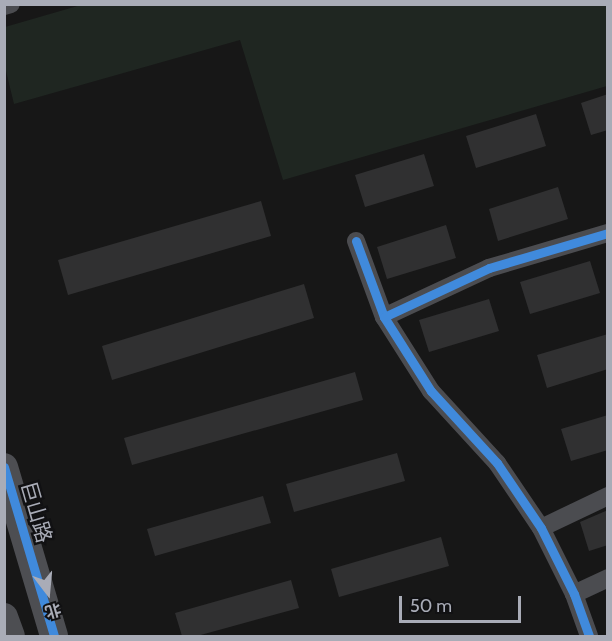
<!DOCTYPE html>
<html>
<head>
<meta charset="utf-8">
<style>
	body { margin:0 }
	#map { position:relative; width:612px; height:641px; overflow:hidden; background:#171717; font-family:Cabin,"Noto Sans SC",sans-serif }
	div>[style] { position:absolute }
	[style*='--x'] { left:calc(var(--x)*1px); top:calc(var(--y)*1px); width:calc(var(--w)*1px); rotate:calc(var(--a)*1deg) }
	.green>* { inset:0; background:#1f2621 }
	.building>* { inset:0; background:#303031 }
	.minor>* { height:18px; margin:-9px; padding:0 9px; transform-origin:9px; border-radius:9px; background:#4b4c50 }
	.primary>* { height:28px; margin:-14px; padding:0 14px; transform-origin:14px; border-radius:14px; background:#4d4e52 }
	.cycleway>* { height:9px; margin:-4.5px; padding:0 4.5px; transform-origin:4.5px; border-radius:4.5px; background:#408adc }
	span { translate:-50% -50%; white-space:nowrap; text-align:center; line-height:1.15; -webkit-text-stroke:5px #111113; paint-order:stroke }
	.street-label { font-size:21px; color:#a9acb7 }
	.frame { position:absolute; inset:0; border:6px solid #a9acb7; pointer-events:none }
	.north { position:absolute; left:18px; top:563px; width:60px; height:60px; -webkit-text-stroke:4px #111113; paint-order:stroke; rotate:164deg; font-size:16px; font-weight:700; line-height:24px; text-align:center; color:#a9acb7 }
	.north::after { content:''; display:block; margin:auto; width:21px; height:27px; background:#a9acb7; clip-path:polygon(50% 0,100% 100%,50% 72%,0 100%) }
	.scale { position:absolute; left:399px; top:596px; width:122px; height:27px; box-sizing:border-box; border:3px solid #a9acb7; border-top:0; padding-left:8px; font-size:18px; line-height:21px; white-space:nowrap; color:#a9acb7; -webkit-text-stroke:4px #111113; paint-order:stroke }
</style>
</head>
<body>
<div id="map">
	<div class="green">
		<div style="clip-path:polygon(81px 5px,607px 5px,607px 86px,283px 180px,240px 40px,14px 104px,5px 67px,5px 27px)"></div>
	</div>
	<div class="building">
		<div style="clip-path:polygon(608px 94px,608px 130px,591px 135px,581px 103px)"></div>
		<div style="clip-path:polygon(536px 114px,546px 146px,476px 168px,466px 136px)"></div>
		<div style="clip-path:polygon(424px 154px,434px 186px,365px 207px,355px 175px)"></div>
		<div style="clip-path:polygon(558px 187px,568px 219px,498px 241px,489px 209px)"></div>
		<div style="clip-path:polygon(261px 201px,271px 236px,68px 295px,58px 260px)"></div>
		<div style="clip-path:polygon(446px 225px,456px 258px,387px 279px,377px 247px)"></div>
		<div style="clip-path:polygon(590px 261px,600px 293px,530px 314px,520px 282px)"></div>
		<div style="clip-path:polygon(304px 284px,314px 318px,112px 380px,102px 346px)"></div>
		<div style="clip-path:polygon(489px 299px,499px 331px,429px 352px,419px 320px)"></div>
		<div style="clip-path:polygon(608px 334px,608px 369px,547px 388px,537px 355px)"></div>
		<div style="clip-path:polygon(355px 372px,363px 400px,132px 465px,124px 438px)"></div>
		<div style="clip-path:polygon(608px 415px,608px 450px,571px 461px,561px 429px)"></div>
		<div style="clip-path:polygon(397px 453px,405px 481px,294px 512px,286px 484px)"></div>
		<div style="clip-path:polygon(263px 496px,271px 523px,155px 556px,147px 529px)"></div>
		<div style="clip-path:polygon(608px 510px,608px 545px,589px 551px,580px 522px)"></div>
		<div style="clip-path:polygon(441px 537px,449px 566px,339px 597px,331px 569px)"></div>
		<div style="clip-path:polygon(291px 580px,299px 608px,197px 636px,182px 636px,175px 613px)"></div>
	</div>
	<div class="minor">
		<div style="--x:4;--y:6;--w:7;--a:-16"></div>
		<div style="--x:356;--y:241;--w:81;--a:69.8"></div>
		<div style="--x:384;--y:317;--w:88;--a:57.6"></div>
		<div style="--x:431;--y:391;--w:98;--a:47.5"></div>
		<div style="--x:497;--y:463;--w:78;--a:55.9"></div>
		<div style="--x:541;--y:528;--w:74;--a:63.4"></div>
		<div style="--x:574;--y:594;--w:45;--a:70.3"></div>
		<div style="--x:384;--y:317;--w:116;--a:-25"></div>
		<div style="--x:489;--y:268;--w:124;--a:-16.4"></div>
		<div style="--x:541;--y:528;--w:74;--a:-25.5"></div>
		<div style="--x:574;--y:594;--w:38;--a:-25"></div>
	</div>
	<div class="primary">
		<div style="--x:4;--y:467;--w:176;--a:73.5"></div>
		<div style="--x:4;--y:617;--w:20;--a:70"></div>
	</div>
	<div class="cycleway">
		<div style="--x:356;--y:241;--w:81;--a:69.8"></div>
		<div style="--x:384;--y:317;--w:88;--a:57.6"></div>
		<div style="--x:431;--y:391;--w:98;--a:47.5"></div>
		<div style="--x:497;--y:463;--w:78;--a:55.9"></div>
		<div style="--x:541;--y:528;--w:74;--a:63.4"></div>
		<div style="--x:574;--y:594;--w:45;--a:70.3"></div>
		<div style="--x:384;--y:317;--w:116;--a:-25"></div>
		<div style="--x:489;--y:268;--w:124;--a:-16.4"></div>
		<div style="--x:4;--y:467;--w:176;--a:73.5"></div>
	</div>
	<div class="street-label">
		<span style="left:36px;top:512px;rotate:74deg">巨山路</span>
	</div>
	<div class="frame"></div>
	<div class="north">北</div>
	<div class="scale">50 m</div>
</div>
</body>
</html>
